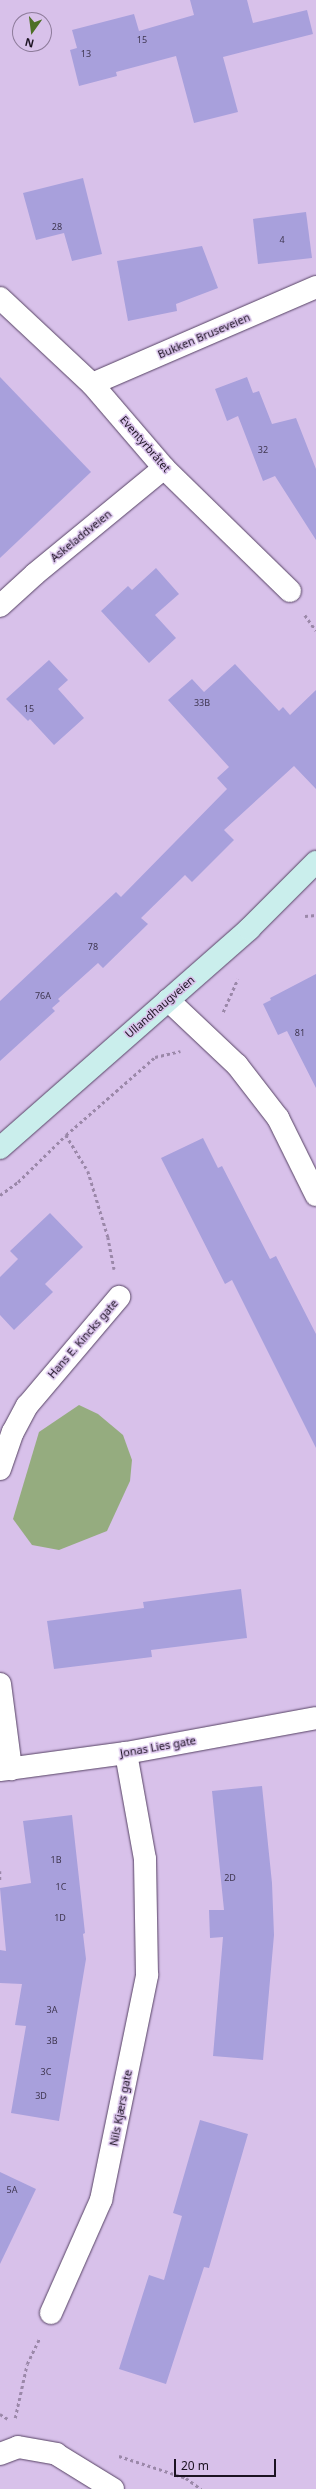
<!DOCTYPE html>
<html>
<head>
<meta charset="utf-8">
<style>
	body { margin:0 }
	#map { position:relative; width:316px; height:2489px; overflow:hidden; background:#d8c1ea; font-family:"Noto Sans",sans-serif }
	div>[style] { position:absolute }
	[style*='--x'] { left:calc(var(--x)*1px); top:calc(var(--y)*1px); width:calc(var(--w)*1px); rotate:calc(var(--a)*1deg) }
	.green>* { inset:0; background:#95ac7f }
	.building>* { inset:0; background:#a8a0dc }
	.path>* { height:2.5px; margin-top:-1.25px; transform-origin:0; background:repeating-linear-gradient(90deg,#9b88a9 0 3px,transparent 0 6px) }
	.roads { filter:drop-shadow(0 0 1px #564264) drop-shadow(0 0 1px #564264) }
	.minor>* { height:22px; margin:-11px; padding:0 11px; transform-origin:11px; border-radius:11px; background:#fff }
	.secondary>* { height:22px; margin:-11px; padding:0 11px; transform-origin:11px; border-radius:11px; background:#caeeec }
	span { translate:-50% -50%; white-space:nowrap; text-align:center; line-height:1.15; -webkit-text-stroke:3px #d8c1ea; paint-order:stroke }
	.number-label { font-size:9px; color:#3f3650 }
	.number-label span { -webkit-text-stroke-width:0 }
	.street-label { font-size:11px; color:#1c1322 }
	.north { position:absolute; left:12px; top:12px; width:40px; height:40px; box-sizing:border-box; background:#d8c1ea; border:1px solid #8d7b9a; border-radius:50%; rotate:194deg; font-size:11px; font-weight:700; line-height:16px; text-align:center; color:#1c1322 }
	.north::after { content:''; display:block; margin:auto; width:14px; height:18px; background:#4e6f26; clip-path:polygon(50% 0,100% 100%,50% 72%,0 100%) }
	.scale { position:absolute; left:174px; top:2459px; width:102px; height:18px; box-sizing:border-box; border:2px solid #1c1322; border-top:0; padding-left:5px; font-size:12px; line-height:14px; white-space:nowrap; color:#1c1322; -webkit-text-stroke:3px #d8c1ea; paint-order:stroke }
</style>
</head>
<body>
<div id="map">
	<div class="green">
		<div style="clip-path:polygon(79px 1405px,98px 1414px,123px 1435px,132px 1460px,130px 1481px,107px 1531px,59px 1550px,32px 1545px,13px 1519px,39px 1432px)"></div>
	</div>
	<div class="building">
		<div style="clip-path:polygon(190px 0,247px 0,253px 23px,307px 10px,313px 34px,223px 57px,238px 112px,194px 123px,176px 56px,116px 72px,117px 76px,79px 86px,70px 50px,77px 48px,72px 30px,134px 14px,139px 31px,194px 15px)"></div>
		<div style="clip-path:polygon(83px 178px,102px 254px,72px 261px,64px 233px,36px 240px,23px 193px)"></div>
		<div style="clip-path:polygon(306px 212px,312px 258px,258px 264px,253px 219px)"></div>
		<div style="clip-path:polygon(202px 246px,218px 288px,176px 304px,177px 311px,128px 321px,117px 261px)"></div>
		<div style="clip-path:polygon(0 377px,91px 472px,0 558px)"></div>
		<div style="clip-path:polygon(247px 377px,253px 393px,259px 391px,272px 424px,296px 418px,316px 469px,316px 540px,275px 476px,263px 481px,238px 416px,227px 421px,215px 389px)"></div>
		<div style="clip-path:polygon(156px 568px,179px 594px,155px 615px,176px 638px,149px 663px,101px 611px,128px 586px,132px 590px)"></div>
		<div style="clip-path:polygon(49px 660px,68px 680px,58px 689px,84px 718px,54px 745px,30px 719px,28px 721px,6px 699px)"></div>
		<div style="clip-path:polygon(235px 664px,279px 711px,283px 707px,290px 715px,316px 690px,316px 789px,294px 766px,224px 830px,234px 840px,192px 882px,185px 875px,141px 918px,148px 924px,103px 968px,98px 963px,58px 999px,60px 1001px,52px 1008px,55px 1011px,0 1061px,0 1001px,116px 892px,121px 897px,227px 789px,217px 778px,229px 767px,168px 700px,192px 679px,204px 692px)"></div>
		<div style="clip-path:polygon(316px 974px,316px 1088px,287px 1031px,278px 1035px,263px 1004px,271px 1000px,270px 998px)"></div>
		<div style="clip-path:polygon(203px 1138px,218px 1168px,222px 1166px,270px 1259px,276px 1256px,316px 1334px,316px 1448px,232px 1280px,225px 1284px,161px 1158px)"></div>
		<div style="clip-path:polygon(50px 1213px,83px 1247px,45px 1284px,53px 1292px,14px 1330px,0 1315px,0 1277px,18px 1259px,10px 1251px)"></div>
		<div style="clip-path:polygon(241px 1589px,247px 1638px,151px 1650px,152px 1657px,54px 1669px,47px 1621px,144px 1608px,143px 1602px)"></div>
		<div style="clip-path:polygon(262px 1786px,272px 1883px,274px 1935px,263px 2060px,213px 2056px,223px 1937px,210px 1938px,209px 1910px,224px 1910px,212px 1791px)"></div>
		<div style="clip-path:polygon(72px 1815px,85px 1933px,83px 1934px,86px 1959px,59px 2121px,11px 2113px,26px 2026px,15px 2025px,22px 1984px,0 1983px,0 1950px,6px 1951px,0 1888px,31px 1883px,23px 1821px)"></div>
		<div style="clip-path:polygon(200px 2120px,248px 2134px,209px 2268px,204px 2267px,166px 2384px,119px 2369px,149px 2275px,164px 2280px,182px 2216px,173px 2213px)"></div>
		<div style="clip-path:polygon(0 2172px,36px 2189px,0 2264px)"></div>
	</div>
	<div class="path">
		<div style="--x:305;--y:615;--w:19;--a:55"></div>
		<div style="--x:305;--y:916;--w:11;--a:-5"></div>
		<div style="--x:223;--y:1012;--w:36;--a:-66"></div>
		<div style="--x:66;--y:1135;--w:42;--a:58.6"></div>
		<div style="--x:88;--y:1171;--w:69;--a:73.1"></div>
		<div style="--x:108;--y:1237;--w:33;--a:79"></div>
		<div style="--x:0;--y:1195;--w:22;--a:-36"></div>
		<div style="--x:18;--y:1182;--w:67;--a:-44.4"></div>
		<div style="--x:66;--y:1135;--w:118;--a:-41.2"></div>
		<div style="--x:155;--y:1057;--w:26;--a:-13"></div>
		<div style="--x:0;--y:1871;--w:11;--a:90"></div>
		<div style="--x:0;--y:2414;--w:9;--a:32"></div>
		<div style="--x:15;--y:2418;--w:55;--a:-77.5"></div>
		<div style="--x:27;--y:2364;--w:28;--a:-64"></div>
		<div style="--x:119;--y:2456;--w:71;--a:18.2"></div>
		<div style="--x:186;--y:2478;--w:19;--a:36"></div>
	</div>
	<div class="roads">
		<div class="minor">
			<div style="--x:0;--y:298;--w:126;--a:43.1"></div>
			<div style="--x:92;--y:384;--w:111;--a:49.4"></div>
			<div style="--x:164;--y:468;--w:176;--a:44.3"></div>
			<div style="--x:92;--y:384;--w:244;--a:-23.4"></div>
			<div style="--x:0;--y:606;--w:47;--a:-42.4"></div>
			<div style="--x:35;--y:574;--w:167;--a:-39.4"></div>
			<div style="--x:168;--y:1000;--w:95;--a:43.3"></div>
			<div style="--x:237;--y:1065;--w:67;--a:52.3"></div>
			<div style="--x:278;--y:1118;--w:86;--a:63.7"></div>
			<div style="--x:0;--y:1469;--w:39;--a:-71"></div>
			<div style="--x:13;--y:1432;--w:30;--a:-62"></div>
			<div style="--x:27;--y:1406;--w:143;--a:-49.8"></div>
			<div style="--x:0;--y:1684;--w:86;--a:82.6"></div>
			<div style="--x:0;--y:1770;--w:127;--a:-7.7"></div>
			<div style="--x:126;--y:1753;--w:193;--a:-10.4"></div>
			<div style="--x:51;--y:2313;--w:124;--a:-66.1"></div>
			<div style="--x:101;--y:2200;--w:230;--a:-78.4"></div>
			<div style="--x:147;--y:1975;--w:116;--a:-91"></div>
			<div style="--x:145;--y:1859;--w:108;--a:-100.2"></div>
			<div style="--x:0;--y:2454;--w:19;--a:-21"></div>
			<div style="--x:18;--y:2447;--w:39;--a:10"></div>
			<div style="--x:56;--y:2454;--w:67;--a:31.6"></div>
		</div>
		<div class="secondary">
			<div style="--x:0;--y:1148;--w:332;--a:-41.3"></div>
			<div style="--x:249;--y:929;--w:95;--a:-45"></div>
		</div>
	</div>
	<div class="number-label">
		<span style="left:142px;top:40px">15</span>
		<span style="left:86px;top:54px">13</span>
		<span style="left:57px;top:227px">28</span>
		<span style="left:282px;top:240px">4</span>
		<span style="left:263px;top:450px">32</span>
		<span style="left:202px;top:703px">33B</span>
		<span style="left:29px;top:709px">15</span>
		<span style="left:93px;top:947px">78</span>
		<span style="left:43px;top:996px">76A</span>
		<span style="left:300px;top:1033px">81</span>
		<span style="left:56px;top:1860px">1B</span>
		<span style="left:230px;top:1878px">2D</span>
		<span style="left:61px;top:1887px">1C</span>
		<span style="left:60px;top:1918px">1D</span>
		<span style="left:52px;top:2010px">3A</span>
		<span style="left:52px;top:2041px">3B</span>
		<span style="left:46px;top:2072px">3C</span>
		<span style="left:41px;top:2096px">3D</span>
		<span style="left:12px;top:2190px">5A</span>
	</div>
	<div class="street-label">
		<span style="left:204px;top:336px;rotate:-23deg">Bukken Bruseveien</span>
		<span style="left:145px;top:444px;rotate:49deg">Eventyrbråtet</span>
		<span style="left:81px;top:536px;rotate:-39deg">Askeladdveien</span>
		<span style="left:160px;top:1007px;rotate:-41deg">Ullandhaugveien</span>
		<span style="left:83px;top:1339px;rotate:-49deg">Hans E. Kincks gate</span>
		<span style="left:158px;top:1747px;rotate:-10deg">Jonas Lies gate</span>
		<span style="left:121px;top:2108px;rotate:-79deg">Nils Kjærs gate</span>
	</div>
	<div class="north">N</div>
	<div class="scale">20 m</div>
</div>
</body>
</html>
